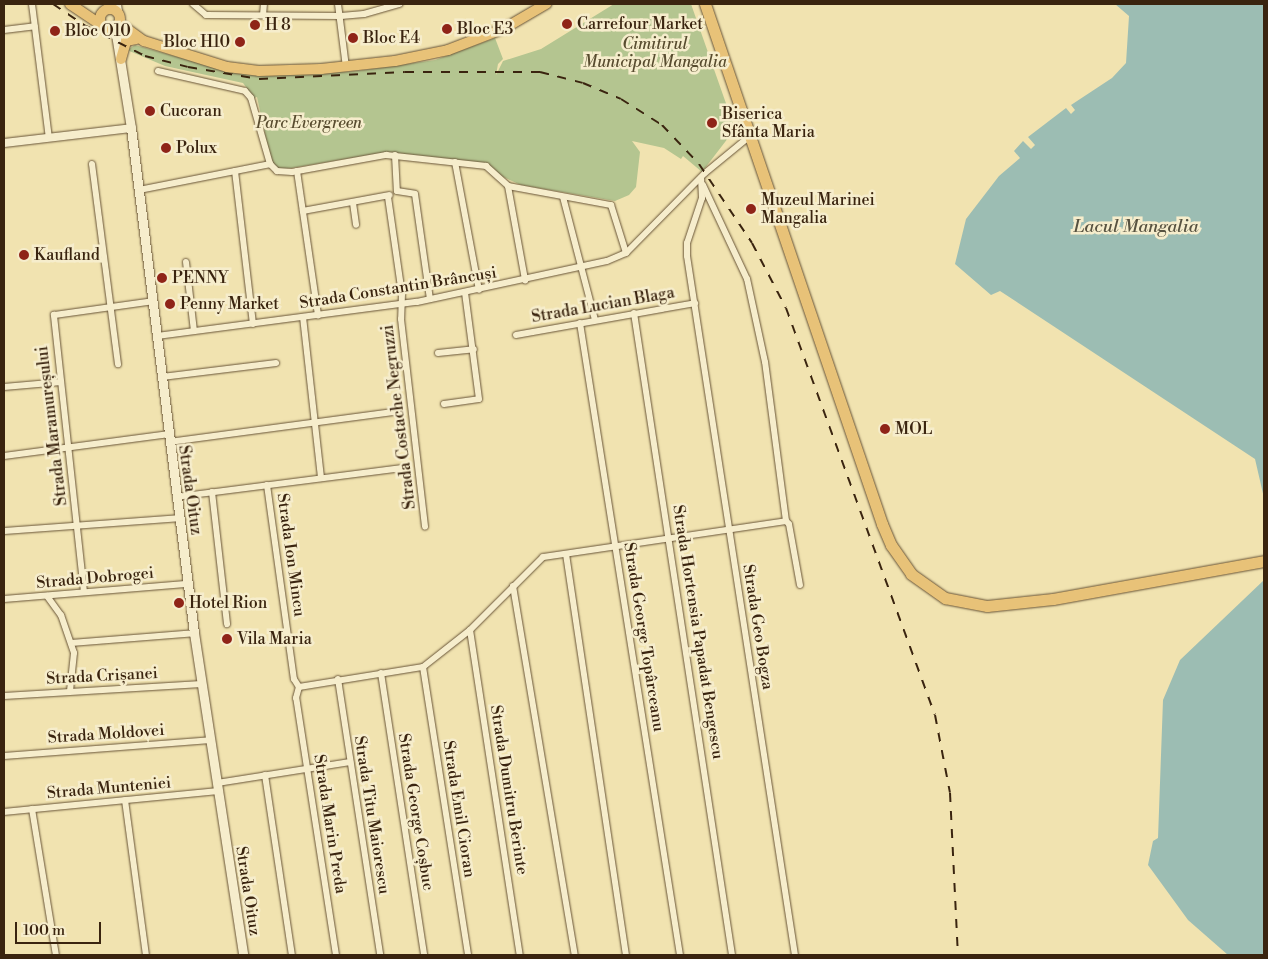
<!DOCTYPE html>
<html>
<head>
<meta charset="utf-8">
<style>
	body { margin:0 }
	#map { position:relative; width:1268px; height:959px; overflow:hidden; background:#f1e3b0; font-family:"Libre Bodoni",serif }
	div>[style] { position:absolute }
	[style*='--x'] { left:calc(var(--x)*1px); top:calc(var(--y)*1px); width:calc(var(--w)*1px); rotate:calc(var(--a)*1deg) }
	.green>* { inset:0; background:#b4c590 }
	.water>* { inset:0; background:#9cbdb3 }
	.roads { filter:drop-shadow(0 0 1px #685437) drop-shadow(0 0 1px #685437) }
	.minor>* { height:6px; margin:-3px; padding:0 3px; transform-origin:3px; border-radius:3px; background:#f6edcc }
	.tertiary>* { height:8px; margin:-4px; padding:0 4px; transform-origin:4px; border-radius:4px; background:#f6edcc }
	.secondary>* { height:9px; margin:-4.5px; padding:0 4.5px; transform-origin:4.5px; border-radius:4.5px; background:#f6edcc }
	.primary>* { height:10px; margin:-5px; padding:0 5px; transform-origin:5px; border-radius:5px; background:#e8c278 }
	.primary>.ring { margin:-5px; padding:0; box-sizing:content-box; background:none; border:10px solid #e8c278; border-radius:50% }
	.trunk>* { height:11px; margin:-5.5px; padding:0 5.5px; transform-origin:5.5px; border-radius:5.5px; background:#e8c278 }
	.rail>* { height:2px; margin-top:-1px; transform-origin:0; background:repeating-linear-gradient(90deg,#3a240f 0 9px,transparent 0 18px) }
	.dots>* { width:14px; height:14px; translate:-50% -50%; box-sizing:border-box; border:2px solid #f6edcc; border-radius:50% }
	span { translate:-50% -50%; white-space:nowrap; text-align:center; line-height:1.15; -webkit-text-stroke:5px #f6edcc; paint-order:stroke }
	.poi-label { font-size:16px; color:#3a240f }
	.left { translate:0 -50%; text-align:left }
	.right { translate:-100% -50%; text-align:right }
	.park-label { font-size:16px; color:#584c2f; font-style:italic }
	.street-label { font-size:16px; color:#3a240f }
	.water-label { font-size:18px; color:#575240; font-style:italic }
	.frame { position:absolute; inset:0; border:5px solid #3a240f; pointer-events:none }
	.scale { position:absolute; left:15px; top:922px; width:86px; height:22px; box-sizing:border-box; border:2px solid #3a240f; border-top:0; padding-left:6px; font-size:15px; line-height:18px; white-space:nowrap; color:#3a240f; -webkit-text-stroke:4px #f6edcc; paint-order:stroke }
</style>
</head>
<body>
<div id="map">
	<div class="green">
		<div style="clip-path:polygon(614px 4px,691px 4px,735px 129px,702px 172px,683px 156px,681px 159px,664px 148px,632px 141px,640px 152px,636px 187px,629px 195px,615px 201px,521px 185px,501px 176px,493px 168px,450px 159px,387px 152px,280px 170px,271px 162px,257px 97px,254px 98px,243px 83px,165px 66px,127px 50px,135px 45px,213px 67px,311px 74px,357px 71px,435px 60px,495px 38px,503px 59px,498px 64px,496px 75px,503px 61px,541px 49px)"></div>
	</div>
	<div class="water">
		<div style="clip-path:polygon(1115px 4px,1264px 4px,1264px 498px,1255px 459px,1000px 291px,991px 295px,955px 264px,966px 219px,999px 176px,1020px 158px,1014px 151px,1023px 141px,1031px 149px,1035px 145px,1028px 137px,1066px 108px,1071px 114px,1075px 110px,1071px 105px,1112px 78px,1126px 63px,1129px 16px)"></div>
		<div style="clip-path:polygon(1264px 580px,1264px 955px,1228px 955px,1188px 920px,1148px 865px,1153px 841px,1158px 838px,1163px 700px,1180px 660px)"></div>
	</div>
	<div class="roads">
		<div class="minor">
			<div style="--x:32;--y:4;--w:135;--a:82.8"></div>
			<div style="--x:193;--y:4;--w:17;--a:40"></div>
			<div style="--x:206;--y:15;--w:135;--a:0.4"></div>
			<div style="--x:341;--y:16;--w:23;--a:-5"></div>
			<div style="--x:364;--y:14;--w:37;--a:-16"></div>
			<div style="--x:338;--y:4;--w:64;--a:82.8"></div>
			<div style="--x:263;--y:15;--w:11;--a:-85"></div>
			<div style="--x:4;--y:30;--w:31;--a:-7"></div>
			<div style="--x:158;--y:71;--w:89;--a:12.9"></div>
			<div style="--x:245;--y:91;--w:9;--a:49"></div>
			<div style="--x:251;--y:98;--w:69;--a:73.9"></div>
			<div style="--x:270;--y:164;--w:10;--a:45"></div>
			<div style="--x:277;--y:171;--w:15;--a:4"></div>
			<div style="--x:292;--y:172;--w:96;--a:-10.3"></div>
			<div style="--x:386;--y:155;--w:101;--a:6.3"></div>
			<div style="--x:486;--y:166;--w:30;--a:42"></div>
			<div style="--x:508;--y:186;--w:96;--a:79.7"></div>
			<div style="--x:395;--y:155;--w:36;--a:87"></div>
			<div style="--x:455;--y:162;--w:130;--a:79.4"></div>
			<div style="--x:92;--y:164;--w:202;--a:82.6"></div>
			<div style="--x:235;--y:171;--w:154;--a:83.3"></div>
			<div style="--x:297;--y:171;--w:146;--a:81.7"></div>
			<div style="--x:701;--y:178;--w:20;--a:87"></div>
			<div style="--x:702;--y:198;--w:47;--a:108.4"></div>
			<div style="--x:687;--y:243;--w:13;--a:90"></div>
			<div style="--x:687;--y:256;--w:707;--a:81.22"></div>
			<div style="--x:508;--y:186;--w:105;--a:10.5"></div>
			<div style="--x:611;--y:205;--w:50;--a:72.6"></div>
			<div style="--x:139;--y:190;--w:134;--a:-11.2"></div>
			<div style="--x:397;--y:191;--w:18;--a:9"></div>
			<div style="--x:415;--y:194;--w:106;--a:81.9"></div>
			<div style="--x:388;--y:197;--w:98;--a:81.8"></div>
			<div style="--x:402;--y:294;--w:25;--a:92"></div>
			<div style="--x:401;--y:319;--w:209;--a:83.4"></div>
			<div style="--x:563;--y:197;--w:127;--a:75.4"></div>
			<div style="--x:353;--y:203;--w:22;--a:82"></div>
			<div style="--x:303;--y:211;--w:88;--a:-10.4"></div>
			<div style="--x:186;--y:262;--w:69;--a:83.4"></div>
			<div style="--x:634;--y:313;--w:649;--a:81.32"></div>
			<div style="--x:303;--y:317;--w:162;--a:83.6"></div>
			<div style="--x:580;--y:323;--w:640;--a:81.01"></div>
			<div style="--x:516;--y:335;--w:182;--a:-10.1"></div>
			<div style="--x:157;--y:336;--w:262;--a:-7.5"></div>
			<div style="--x:417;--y:302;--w:194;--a:-12.2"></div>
			<div style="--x:607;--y:261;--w:21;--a:-23"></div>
			<div style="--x:626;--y:253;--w:112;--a:-45.4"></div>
			<div style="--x:705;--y:173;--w:58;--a:-39.4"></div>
			<div style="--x:438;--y:353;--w:36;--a:-6"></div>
			<div style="--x:162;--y:377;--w:115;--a:-7"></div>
			<div style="--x:4;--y:387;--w:57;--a:-5"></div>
			<div style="--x:444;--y:404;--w:35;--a:-8"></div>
			<div style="--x:479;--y:399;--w:107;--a:-97.5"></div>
			<div style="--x:169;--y:442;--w:228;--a:-7.6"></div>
			<div style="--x:4;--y:456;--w:165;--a:-7.6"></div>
			<div style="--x:267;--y:485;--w:196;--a:82.1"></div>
			<div style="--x:294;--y:679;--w:9;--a:58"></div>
			<div style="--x:212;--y:492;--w:133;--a:83.5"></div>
			<div style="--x:176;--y:497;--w:229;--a:-7.3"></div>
			<div style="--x:786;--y:521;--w:4;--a:45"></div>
			<div style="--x:789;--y:524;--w:62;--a:79.8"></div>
			<div style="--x:4;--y:531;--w:175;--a:-4.2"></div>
			<div style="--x:566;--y:554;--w:405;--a:81.5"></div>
			<div style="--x:513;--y:586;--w:374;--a:80.5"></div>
			<div style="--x:84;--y:592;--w:279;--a:-96.2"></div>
			<div style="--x:54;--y:315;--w:100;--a:-8"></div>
			<div style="--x:47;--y:596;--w:24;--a:54"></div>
			<div style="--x:61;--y:615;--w:40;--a:71.1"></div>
			<div style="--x:74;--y:653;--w:37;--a:96"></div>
			<div style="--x:4;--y:599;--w:185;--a:-4.7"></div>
			<div style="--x:470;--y:630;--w:329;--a:81.3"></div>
			<div style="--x:71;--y:643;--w:123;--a:-4.6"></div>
			<div style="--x:423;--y:667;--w:291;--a:81.1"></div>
			<div style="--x:381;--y:673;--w:285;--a:81.3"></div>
			<div style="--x:338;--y:679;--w:279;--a:81.3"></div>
			<div style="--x:4;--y:696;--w:198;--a:-3.5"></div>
			<div style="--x:4;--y:756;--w:207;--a:-4.4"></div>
			<div style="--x:265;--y:775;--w:182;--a:81.5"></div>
			<div style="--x:217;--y:783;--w:135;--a:-9"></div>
			<div style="--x:125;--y:800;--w:156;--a:82.3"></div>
			<div style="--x:32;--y:809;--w:148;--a:80.7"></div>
			<div style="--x:4;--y:812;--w:215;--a:-5.6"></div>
			<div style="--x:336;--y:955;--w:260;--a:-98.8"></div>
			<div style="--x:296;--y:698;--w:11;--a:-75"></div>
			<div style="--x:299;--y:687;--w:126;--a:-9.2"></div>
			<div style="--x:423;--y:667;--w:60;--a:-38.2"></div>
			<div style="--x:470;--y:630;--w:103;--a:-45"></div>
			<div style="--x:543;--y:557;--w:246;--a:-8.4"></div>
			<div style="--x:786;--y:521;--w:160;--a:-97.5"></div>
			<div style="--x:765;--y:362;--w:85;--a:-102.2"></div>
			<div style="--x:747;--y:279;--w:104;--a:-115.1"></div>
		</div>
		<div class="tertiary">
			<div style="--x:4;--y:143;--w:128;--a:-6.7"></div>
		</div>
		<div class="secondary">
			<div style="--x:116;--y:4;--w:7;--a:82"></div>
			<div style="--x:115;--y:28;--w:101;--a:80.9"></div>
			<div style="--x:131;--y:128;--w:509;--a:82.89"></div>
			<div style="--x:194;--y:633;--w:326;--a:81.3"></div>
		</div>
		<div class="primary">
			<div style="--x:70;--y:4;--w:36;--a:34"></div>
			<div class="ring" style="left:100px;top:9px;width:10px;height:10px"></div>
			<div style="--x:119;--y:23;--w:31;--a:36"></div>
			<div style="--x:144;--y:41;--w:87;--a:17.4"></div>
			<div style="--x:227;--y:67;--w:32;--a:7"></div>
			<div style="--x:259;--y:71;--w:62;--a:-1.8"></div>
			<div style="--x:321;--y:69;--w:74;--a:-6.2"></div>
			<div style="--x:395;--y:61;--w:54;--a:-11.7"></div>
			<div style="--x:448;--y:50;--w:61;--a:-21.1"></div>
			<div style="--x:505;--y:28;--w:48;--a:-30.3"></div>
			<div style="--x:121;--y:59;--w:19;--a:-74"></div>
			<div style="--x:126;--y:41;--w:10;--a:-11"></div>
		</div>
		<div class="trunk">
			<div style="--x:705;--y:4;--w:549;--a:71.2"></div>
			<div style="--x:882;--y:524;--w:23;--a:67"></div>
			<div style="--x:891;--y:545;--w:35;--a:55"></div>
			<div style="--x:911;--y:574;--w:42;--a:35.2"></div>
			<div style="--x:945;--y:598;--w:43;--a:10.8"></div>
			<div style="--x:987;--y:606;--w:66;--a:-6.1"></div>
			<div style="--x:1053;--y:599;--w:214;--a:-10.2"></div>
		</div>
	</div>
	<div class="rail">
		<div style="--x:53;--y:4;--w:40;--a:34"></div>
		<div style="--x:86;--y:26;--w:66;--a:27"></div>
		<div style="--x:145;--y:56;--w:44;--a:14.3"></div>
		<div style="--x:188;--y:67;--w:72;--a:9.6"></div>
		<div style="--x:259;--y:79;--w:146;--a:-2.7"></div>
		<div style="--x:405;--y:72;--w:135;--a:0"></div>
		<div style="--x:540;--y:72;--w:44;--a:14.3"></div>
		<div style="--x:583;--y:83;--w:41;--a:22.8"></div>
		<div style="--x:621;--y:99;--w:49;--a:32.4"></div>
		<div style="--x:662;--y:125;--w:54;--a:46.5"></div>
		<div style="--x:699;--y:164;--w:95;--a:56.1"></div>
		<div style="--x:752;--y:243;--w:73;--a:62.4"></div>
		<div style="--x:786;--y:308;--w:433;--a:69.9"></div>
		<div style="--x:935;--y:715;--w:79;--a:79.1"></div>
		<div style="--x:950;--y:793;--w:162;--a:87.2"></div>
	</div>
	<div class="dots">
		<div style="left:567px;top:24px;background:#8f2418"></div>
		<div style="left:255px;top:25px;background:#8f2418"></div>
		<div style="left:447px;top:29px;background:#8f2418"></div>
		<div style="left:55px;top:31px;background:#8f2418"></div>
		<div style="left:353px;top:38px;background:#8f2418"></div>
		<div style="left:240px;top:42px;background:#8f2418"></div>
		<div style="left:150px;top:111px;background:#8f2418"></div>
		<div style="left:712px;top:123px;background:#8f2418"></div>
		<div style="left:166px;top:148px;background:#8f2418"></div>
		<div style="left:751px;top:209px;background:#8f2418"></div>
		<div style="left:24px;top:255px;background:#8f2418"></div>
		<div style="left:162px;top:278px;background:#8f2418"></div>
		<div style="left:170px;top:304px;background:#8f2418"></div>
		<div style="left:885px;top:429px;background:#8f2418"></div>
		<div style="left:179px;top:603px;background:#8f2418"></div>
		<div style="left:227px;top:639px;background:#8f2418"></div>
	</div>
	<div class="poi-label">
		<span class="left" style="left:577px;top:24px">Carrefour Market</span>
		<span class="left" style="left:265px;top:25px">H 8</span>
		<span class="left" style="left:457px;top:29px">Bloc E3</span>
		<span class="left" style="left:65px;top:31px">Bloc O10</span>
		<span class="left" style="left:363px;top:38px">Bloc E4</span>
		<span class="right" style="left:230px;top:42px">Bloc H10</span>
		<span class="left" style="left:160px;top:111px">Cucoran</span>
		<span class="left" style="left:722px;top:123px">Biserica<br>Sfânta Maria</span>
		<span class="left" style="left:176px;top:148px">Polux</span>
		<span class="left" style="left:761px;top:209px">Muzeul Marinei<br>Mangalia</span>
		<span class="left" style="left:34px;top:255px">Kaufland</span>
		<span class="left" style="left:172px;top:278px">PENNY</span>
		<span class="left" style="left:180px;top:304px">Penny Market</span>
		<span class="left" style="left:895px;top:429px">MOL</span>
		<span class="left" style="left:189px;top:603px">Hotel Rion</span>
		<span class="left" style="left:237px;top:639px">Vila Maria</span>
	</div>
	<div class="park-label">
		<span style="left:655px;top:53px">Cimitirul<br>Municipal Mangalia</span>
		<span style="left:309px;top:123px">Parc Evergreen</span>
	</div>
	<div class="street-label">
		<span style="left:398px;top:288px;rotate:-9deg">Strada Constantin Brâncuși</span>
		<span style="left:603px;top:305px;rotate:-10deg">Strada Lucian Blaga</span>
		<span style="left:399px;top:417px;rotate:-97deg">Strada Costache Negruzzi</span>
		<span style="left:52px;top:426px;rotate:-97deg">Strada Maramureșului</span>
		<span style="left:190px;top:490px;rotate:82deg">Strada Oituz</span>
		<span style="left:291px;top:555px;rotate:82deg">Strada Ion Mincu</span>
		<span style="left:95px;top:578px;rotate:-5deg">Strada Dobrogei</span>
		<span style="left:758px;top:627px;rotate:81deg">Strada Geo Bogza</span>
		<span style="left:698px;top:632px;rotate:81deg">Strada Hortensia Papadat Bengescu</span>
		<span style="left:644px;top:637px;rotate:81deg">Strada George Topârceanu</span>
		<span style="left:102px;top:676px;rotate:-3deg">Strada Crișanei</span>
		<span style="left:106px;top:734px;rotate:-4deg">Strada Moldovei</span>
		<span style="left:109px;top:788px;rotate:-5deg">Strada Munteniei</span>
		<span style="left:509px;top:790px;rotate:81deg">Strada Dumitru Berinte</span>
		<span style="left:459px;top:809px;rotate:81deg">Strada Emil Cioran</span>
		<span style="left:416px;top:812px;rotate:81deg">Strada George Coșbuc</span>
		<span style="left:372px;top:815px;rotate:81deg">Strada Titu Maiorescu</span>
		<span style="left:330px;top:824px;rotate:81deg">Strada Marin Preda</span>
		<span style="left:248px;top:891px;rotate:81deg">Strada Oituz</span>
	</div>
	<div class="water-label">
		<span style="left:1136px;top:227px">Lacul Mangalia</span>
	</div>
	<div class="frame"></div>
	<div class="scale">100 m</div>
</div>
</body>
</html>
